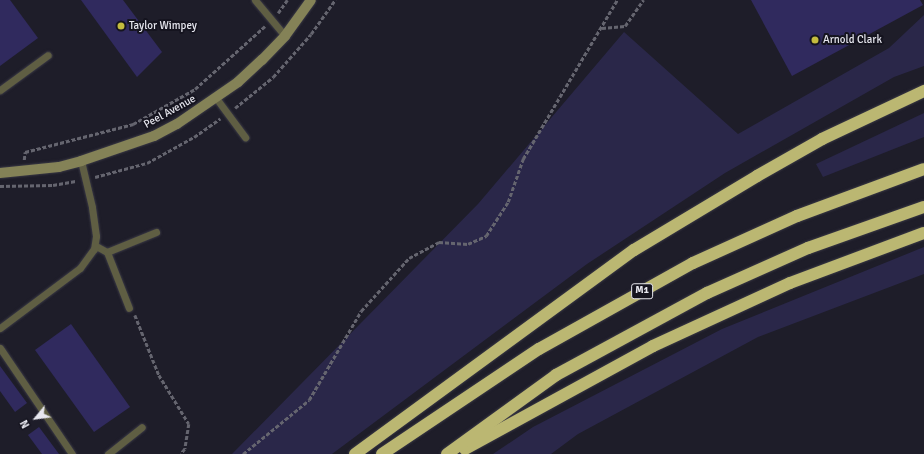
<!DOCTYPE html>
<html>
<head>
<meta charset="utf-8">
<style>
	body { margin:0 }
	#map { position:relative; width:924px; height:454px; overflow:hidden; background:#1e1d29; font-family:Signika,sans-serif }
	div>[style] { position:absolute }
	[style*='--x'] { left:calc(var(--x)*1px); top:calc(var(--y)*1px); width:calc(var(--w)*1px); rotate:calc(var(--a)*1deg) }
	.green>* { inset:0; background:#2a2749 }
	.building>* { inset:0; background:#302a5e }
	.path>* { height:2.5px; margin-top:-1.25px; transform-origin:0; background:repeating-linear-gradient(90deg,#65656f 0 4px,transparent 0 6px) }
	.roads { filter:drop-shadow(0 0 1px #3a3945) drop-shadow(0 0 1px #3a3945) }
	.lane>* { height:7px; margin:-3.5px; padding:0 3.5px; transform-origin:3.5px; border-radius:3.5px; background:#5f5e43 }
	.secondary>* { height:10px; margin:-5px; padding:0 5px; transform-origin:5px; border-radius:5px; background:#848257 }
	.highway>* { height:12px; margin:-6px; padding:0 6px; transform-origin:6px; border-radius:6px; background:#bbb772 }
	.dots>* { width:11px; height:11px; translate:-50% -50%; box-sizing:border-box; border:2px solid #15141f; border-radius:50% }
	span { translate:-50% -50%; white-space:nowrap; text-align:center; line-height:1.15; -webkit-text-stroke:4px #15141f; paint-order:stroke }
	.shield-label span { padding:1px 3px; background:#15141f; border:1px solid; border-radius:3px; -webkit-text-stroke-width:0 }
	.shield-label { font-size:10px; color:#e7e7ef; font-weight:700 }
	.poi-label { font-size:11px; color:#e7e7ef }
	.left { translate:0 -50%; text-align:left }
	.street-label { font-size:11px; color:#e7e7ef }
	.north { position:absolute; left:16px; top:398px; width:40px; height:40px; -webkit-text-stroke:3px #15141f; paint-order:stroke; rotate:241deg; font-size:11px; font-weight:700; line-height:16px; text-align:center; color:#e7e7ef }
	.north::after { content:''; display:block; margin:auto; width:14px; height:18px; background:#e7e7ef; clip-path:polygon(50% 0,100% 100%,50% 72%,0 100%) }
</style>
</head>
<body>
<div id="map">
	<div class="green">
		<div style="clip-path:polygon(924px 15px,924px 66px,894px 77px,725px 173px,587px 264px,332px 454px,232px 454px,478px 204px,624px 32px,738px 134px,889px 48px)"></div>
		<div style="clip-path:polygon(924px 113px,924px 137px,823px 177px,816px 164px)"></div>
		<div style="clip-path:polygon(924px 247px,924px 274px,758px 337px,578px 434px,551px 454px,493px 454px,533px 427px,722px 329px)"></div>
	</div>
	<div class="building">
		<div style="clip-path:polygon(0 0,10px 0,38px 38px,0 66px)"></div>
		<div style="clip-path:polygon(81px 0,123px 0,162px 52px,137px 77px)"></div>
		<div style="clip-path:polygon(751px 0,920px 0,923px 5px,792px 76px)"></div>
		<div style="clip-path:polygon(71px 324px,130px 407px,94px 432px,35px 350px)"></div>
		<div style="clip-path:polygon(0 366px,27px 403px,15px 412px,0 391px)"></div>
		<div style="clip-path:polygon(39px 427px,59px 454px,42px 454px,28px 435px)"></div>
	</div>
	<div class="path">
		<div style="--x:278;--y:13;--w:16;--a:-55"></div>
		<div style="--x:602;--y:28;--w:23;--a:-5"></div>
		<div style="--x:625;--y:26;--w:32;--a:-55"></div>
		<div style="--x:235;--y:108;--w:49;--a:-39.2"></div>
		<div style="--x:273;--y:77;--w:57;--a:-48.5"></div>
		<div style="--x:311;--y:34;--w:42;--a:-54.8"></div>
		<div style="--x:24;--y:160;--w:8;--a:-83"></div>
		<div style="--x:25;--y:152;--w:112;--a:-14.5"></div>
		<div style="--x:133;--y:124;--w:71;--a:-29.4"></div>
		<div style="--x:195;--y:89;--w:94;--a:-42"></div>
		<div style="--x:95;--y:177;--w:54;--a:-15.1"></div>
		<div style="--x:147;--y:163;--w:54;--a:-29"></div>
		<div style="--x:194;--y:137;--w:32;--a:-35"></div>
		<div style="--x:0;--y:186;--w:53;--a:-1.1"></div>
		<div style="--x:53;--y:185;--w:23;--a:-10"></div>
		<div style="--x:135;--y:315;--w:65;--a:68.2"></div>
		<div style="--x:159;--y:375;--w:57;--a:58.5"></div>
		<div style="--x:189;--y:424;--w:25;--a:99"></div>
		<div style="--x:185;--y:449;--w:6;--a:129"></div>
		<div style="--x:243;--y:454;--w:85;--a:-39.3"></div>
		<div style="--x:309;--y:400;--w:103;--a:-59.7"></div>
		<div style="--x:361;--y:311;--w:72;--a:-47.8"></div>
		<div style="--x:409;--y:258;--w:34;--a:-28"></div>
		<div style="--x:439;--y:242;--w:29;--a:4"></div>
		<div style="--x:468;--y:244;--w:20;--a:-24"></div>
		<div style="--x:486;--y:236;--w:40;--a:-57.1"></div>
		<div style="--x:508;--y:202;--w:46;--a:-70.8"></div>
		<div style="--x:523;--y:159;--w:185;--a:-59.4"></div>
	</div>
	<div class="roads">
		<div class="lane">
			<div style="--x:255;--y:0;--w:47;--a:50.2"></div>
			<div style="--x:0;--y:90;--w:59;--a:-36.1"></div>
			<div style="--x:216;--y:98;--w:49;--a:53.4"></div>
			<div style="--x:96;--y:246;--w:13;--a:29"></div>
			<div style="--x:107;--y:252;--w:60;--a:68.6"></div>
			<div style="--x:107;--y:252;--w:53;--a:-22.2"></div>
			<div style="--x:0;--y:328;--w:100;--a:-36.9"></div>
			<div style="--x:80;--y:268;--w:24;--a:-54"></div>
			<div style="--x:94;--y:249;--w:13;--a:-81"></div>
			<div style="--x:96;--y:236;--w:29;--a:-98"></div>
			<div style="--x:92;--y:207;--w:47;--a:-103.4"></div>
			<div style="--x:0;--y:348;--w:128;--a:55.8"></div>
			<div style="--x:108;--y:454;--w:43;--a:-38.5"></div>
		</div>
		<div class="secondary">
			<div style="--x:0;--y:173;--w:59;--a:-5.8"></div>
			<div style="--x:59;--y:167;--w:23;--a:-15"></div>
			<div style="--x:81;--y:161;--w:77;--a:-18.9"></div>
			<div style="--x:154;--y:136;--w:26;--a:-28"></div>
			<div style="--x:177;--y:124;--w:74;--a:-34.5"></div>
			<div style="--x:238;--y:82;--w:33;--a:-43"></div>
			<div style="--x:262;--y:60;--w:33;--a:-46"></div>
			<div style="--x:285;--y:36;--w:44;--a:-54.2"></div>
		</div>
		<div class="highway">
			<div style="--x:465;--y:449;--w:214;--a:-28.7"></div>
			<div style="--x:653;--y:346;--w:151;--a:-24.7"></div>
			<div style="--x:790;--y:283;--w:143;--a:-20.5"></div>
			<div style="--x:355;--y:454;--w:346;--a:-36.2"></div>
			<div style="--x:634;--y:250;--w:144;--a:-31"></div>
			<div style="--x:757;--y:176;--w:75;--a:-29.6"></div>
			<div style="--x:822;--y:139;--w:113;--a:-25.2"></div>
			<div style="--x:382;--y:454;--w:189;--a:-33.8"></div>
			<div style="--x:539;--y:349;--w:176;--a:-29.2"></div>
			<div style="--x:693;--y:263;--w:114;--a:-24.3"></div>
			<div style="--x:797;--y:216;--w:135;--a:-20.3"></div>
			<div style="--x:447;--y:454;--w:135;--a:-35.9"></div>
			<div style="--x:556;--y:375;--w:172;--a:-28.5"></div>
			<div style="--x:707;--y:293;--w:111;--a:-24"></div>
			<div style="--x:808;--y:248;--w:123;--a:-19.5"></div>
		</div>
	</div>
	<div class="dots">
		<div style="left:121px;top:26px;background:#c4bc3e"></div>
		<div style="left:815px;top:40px;background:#c4bc3e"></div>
	</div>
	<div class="shield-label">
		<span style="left:642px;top:291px">M1</span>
	</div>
	<div class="poi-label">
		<span class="left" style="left:129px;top:26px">Taylor Wimpey</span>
		<span class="left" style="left:823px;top:40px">Arnold Clark</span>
	</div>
	<div class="street-label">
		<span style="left:170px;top:112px;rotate:-29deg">Peel Avenue</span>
	</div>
	<div class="north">N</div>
</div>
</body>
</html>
